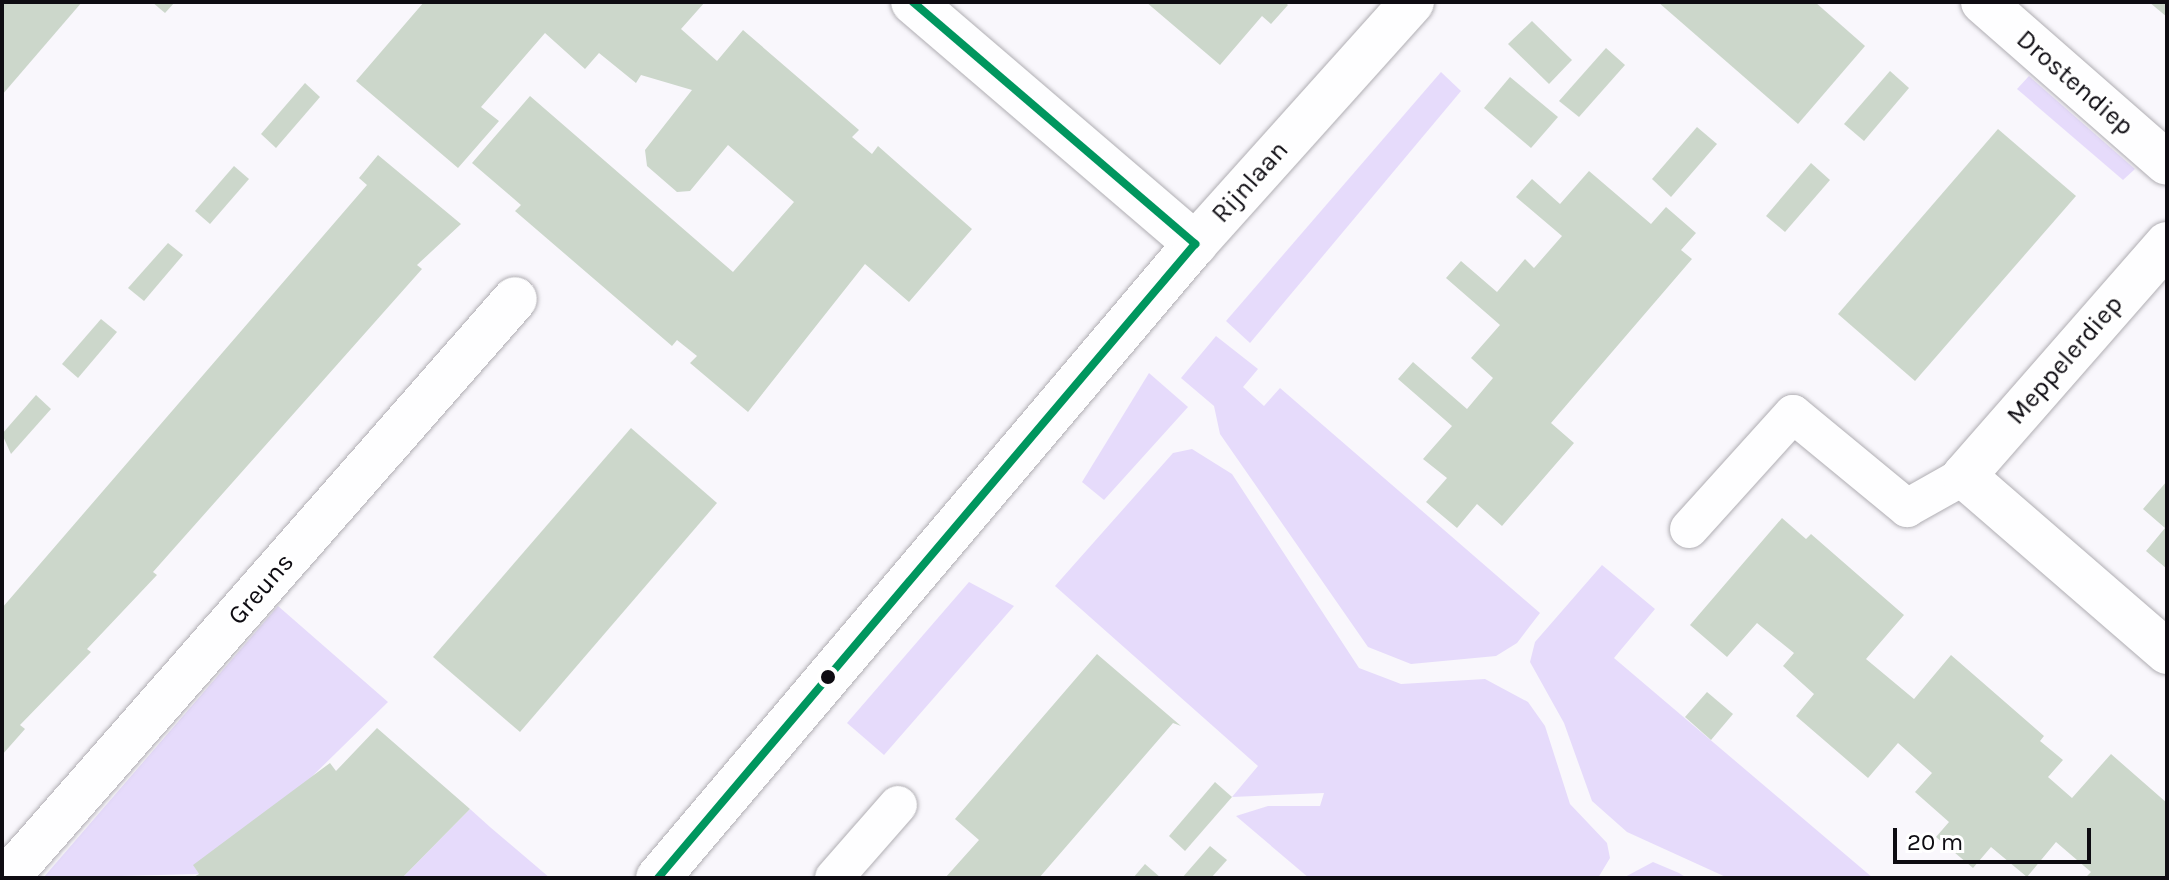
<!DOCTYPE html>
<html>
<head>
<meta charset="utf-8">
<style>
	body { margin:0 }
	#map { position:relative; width:2169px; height:880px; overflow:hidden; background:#f9f7fc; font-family:Karla,sans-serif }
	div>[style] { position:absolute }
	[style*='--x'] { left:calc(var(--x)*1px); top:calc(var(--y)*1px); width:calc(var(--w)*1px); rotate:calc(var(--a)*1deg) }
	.green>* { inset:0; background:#e6dbfb }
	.building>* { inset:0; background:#ccd7cb }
	.roads { filter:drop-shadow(0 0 2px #b0aeb3) drop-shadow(0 0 2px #b0aeb3) }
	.lane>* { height:38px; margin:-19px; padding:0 19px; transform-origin:19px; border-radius:19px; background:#fefeff }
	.street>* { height:44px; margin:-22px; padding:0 22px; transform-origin:22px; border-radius:22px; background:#fefeff }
	.bus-1>* { height:8px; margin:-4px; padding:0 4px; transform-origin:4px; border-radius:4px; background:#00965e }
	.dots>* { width:22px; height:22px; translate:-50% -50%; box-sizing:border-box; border:4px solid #fff; border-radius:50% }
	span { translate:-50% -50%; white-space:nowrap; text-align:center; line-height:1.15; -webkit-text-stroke:6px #fff; paint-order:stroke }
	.street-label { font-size:26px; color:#0e0c12 }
	.frame { position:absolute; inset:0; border:4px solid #0e0c12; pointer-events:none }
	.scale { position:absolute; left:1893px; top:828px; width:198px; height:36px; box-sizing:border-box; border:4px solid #0e0c12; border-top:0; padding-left:10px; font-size:24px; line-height:28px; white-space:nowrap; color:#0e0c12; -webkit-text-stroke:6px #fff; paint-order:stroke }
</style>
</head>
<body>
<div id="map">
	<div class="green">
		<div style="clip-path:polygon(1441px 72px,1461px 91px,1250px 343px,1226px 321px)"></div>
		<div style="clip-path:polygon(2029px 76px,2135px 169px,2123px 180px,2017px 89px)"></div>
		<div style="clip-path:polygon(1216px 336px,1258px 369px,1243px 387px,1264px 406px,1280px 388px,1540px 613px,1517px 643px,1496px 656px,1411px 664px,1368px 647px,1220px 434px,1214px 406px,1181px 378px)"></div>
		<div style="clip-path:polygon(1149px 373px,1188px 407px,1104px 500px,1082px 482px)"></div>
		<div style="clip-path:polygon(1192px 449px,1232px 474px,1359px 668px,1401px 684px,1485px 679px,1528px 702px,1545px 726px,1570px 804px,1607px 843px,1610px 858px,1598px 878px,1309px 878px,1236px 816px,1268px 806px,1320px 806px,1324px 793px,1232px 797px,1258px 766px,1055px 586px,1173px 453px)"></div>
		<div style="clip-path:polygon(1602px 565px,1655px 609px,1614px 658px,1873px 878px,1728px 878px,1627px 832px,1592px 801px,1564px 723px,1530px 662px,1535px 642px)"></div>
		<div style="clip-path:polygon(969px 582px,1014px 606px,884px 755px,847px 723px)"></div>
		<div style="clip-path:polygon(278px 606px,388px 702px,287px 801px,194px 866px,199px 874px,43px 878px)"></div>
		<div style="clip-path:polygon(470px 809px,490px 827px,550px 878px,402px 878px)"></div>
		<div style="clip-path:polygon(1653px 862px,1679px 873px,1687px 878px,1623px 878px)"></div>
	</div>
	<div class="building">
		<div style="clip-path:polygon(2px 2px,82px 2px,2px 95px)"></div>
		<div style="clip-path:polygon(152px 2px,175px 2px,165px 13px)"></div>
		<div style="clip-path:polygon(424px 2px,705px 2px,681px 29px,717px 61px,743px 30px,859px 130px,852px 137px,872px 154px,878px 146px,972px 229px,909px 302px,865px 264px,748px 412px,690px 363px,697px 356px,677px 340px,672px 346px,515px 211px,521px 205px,472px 163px,530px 96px,733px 272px,794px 202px,728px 145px,690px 191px,677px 192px,647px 166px,645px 150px,692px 90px,641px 75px,636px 83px,599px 53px,585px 69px,545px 33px,481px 107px,499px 121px,458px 168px,356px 81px)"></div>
		<div style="clip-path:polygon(1146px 2px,1285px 2px,1288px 5px,1271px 24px,1262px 16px,1220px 65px)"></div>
		<div style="clip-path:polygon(1658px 2px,1815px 2px,1865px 46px,1798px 124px)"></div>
		<div style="clip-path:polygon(2149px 2px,2167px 2px,2167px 17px)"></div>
		<div style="clip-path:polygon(1532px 21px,1572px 60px,1549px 84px,1508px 44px)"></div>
		<div style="clip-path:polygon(1606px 48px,1625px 65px,1579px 117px,1559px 101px)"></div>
		<div style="clip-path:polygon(1890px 71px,1909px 88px,1864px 141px,1844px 124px)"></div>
		<div style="clip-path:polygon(1510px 77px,1558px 117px,1531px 148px,1484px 108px)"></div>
		<div style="clip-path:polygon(305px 83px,320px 97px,276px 148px,261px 134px)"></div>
		<div style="clip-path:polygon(1697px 127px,1717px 144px,1671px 197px,1652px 179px)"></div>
		<div style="clip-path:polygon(1998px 129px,2076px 196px,1915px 381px,1838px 314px)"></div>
		<div style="clip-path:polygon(378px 155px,461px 224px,417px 265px,422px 269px,153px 572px,157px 575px,87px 649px,91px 652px,20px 725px,25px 729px,2px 755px,2px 608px,367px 185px,359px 178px)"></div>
		<div style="clip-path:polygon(1811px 163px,1830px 180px,1785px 232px,1766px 216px)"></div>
		<div style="clip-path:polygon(234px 166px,249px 179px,210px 224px,195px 211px)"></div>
		<div style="clip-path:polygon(1589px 171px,1651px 224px,1666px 207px,1696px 233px,1681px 250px,1692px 259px,1551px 423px,1574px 443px,1502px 526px,1477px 504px,1457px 528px,1426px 502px,1447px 478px,1423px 459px,1452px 426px,1398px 379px,1413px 362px,1467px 409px,1493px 378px,1471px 358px,1500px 325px,1446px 278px,1461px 261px,1497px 292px,1525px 259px,1534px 268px,1562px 236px,1516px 197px,1532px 179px,1560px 204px)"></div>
		<div style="clip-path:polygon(168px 243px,183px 255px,144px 301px,128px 288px)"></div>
		<div style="clip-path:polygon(101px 319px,117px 332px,78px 378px,62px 364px)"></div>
		<div style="clip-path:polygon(36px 395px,51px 409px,11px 454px,2px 434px)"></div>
		<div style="clip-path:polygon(631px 428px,717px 503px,520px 732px,433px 657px)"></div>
		<div style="clip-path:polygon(2167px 481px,2167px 569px,2146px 551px,2165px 528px,2143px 509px)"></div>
		<div style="clip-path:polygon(1782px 518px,1806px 539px,1811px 534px,1904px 615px,1866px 659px,1914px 699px,1951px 655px,2044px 736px,2040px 741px,2063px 760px,2048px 777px,2072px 798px,2111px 754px,2167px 803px,2167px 878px,2085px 878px,2091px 872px,2056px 842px,2027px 877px,1991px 847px,1973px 868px,1936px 837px,1949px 822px,1915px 792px,1932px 773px,1898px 743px,1868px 778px,1796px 716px,1814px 694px,1783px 666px,1794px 653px,1757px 623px,1727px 657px,1690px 625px)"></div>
		<div style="clip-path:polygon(1097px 654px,1181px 726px,1173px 723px,1039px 878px,945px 878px,979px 840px,955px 819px)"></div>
		<div style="clip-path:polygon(1707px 692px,1733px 714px,1711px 740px,1685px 717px)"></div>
		<div style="clip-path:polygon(377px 728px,470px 809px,402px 878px,192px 878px,199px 874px,193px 865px,330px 763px,336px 771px)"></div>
		<div style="clip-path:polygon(1215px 782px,1232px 797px,1185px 851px,1169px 836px)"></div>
		<div style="clip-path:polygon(1210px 846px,1227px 860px,1211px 878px,1182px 878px)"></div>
		<div style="clip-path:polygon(1145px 864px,1161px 878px,1133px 878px)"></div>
	</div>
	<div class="roads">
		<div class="lane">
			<div style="--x:1689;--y:529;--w:155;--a:-47.9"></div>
			<div style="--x:1793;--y:414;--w:148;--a:39.5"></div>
			<div style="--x:1907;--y:508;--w:65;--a:-29.3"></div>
			<div style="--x:834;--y:878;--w:97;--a:-48.8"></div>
		</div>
		<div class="street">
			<div style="--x:913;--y:2;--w:372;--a:40.6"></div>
			<div style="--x:1983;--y:2;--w:244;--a:41.2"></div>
			<div style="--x:2167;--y:244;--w:308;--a:131.2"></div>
			<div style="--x:1964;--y:476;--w:269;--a:40.9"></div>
			<div style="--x:7;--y:878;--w:770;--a:-48.74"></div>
			<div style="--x:658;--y:878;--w:831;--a:-49.74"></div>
			<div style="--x:1195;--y:244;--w:325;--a:-48.1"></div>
		</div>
	</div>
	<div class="bus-1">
		<div style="--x:913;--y:2;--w:372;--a:40.6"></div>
		<div style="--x:658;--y:878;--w:831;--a:-49.74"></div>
	</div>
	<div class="dots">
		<div style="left:828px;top:677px;background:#0e0c12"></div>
	</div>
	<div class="street-label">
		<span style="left:2075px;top:83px;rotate:41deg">Drostendiep</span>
		<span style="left:1250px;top:182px;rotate:-48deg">Rijnlaan</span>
		<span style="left:2065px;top:360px;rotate:-49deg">Meppelerdiep</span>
		<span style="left:261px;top:589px;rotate:-49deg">Greuns</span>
	</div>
	<div class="frame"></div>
	<div class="scale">20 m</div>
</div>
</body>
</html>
